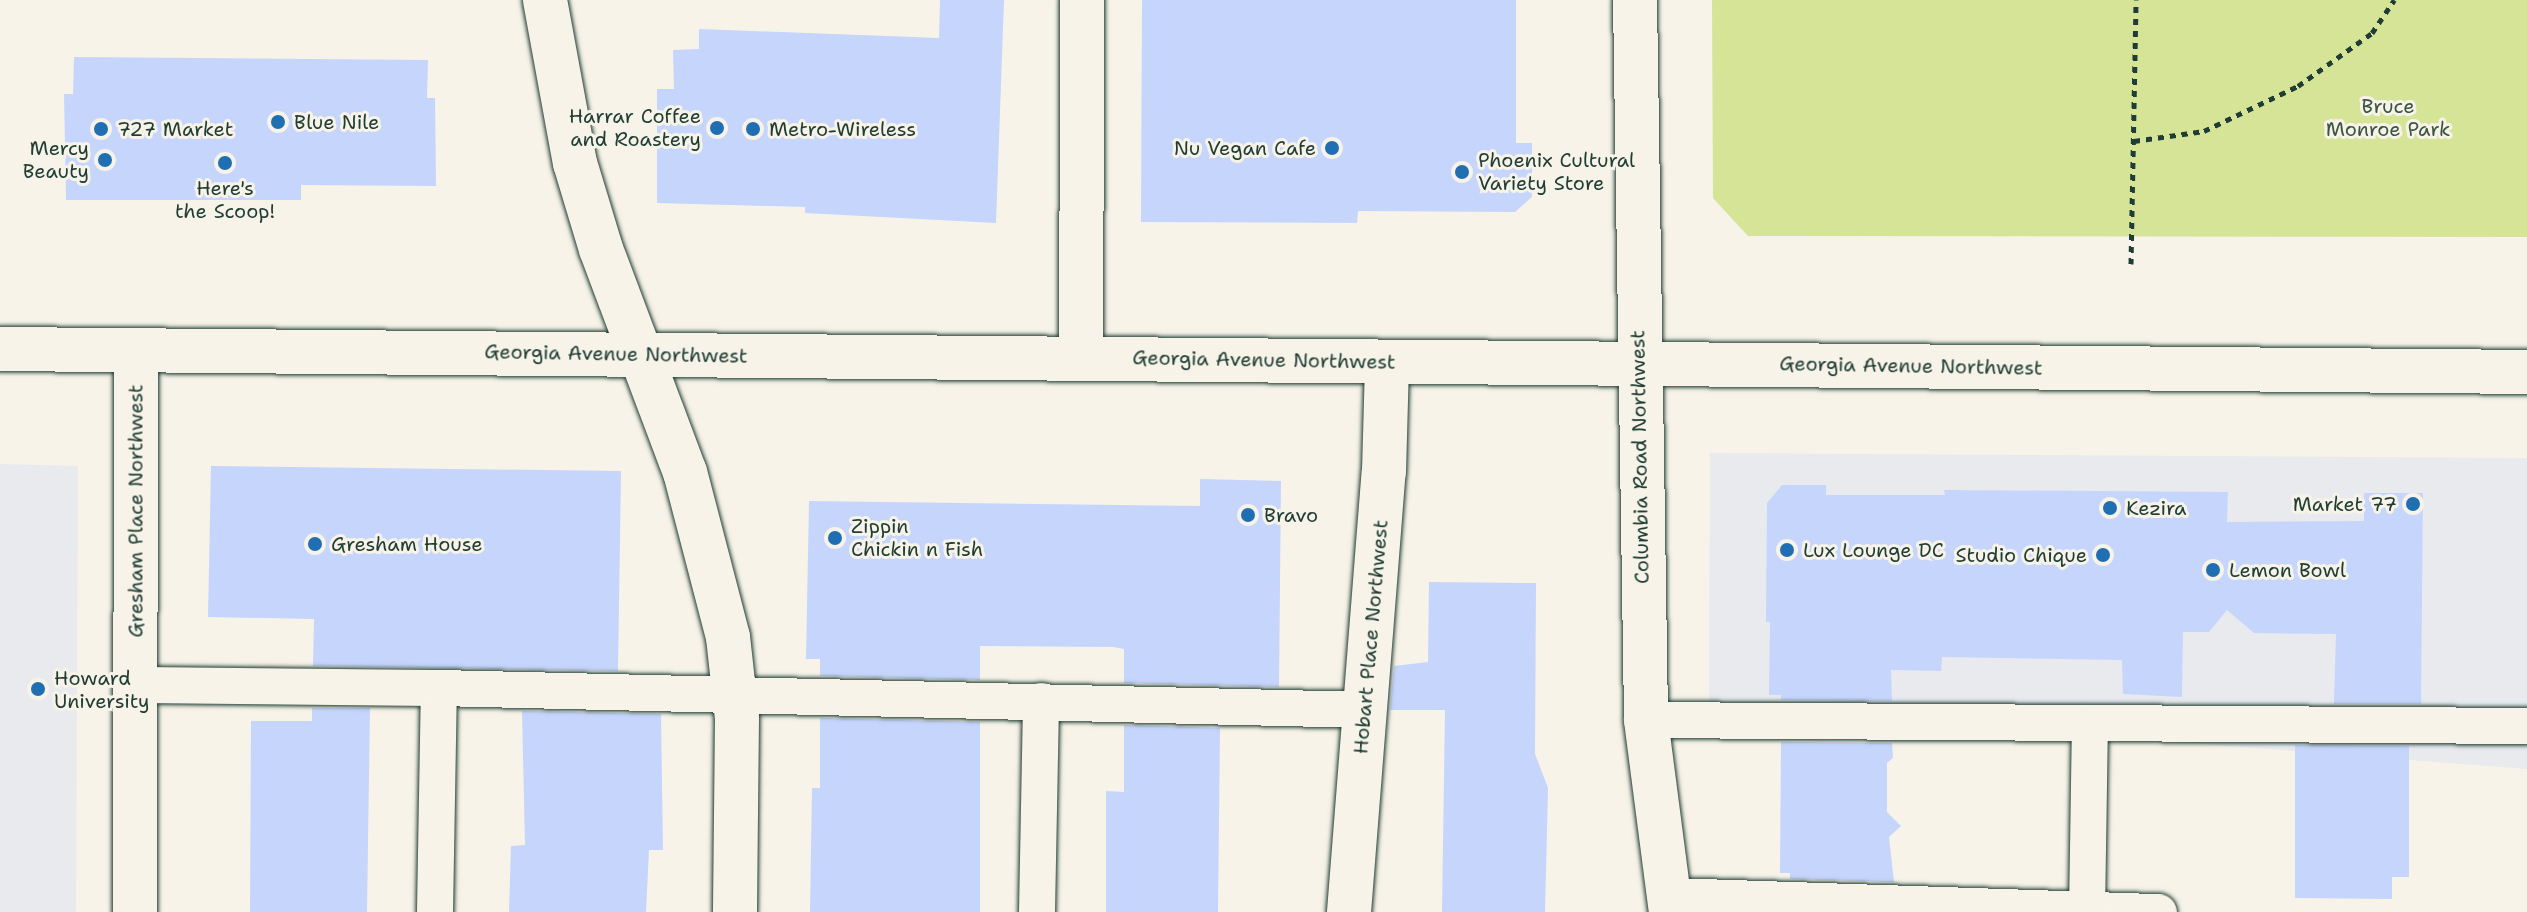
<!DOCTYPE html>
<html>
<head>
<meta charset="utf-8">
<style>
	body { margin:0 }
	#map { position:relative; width:2527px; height:912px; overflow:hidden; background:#f7f3e8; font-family:"Shantell Sans",sans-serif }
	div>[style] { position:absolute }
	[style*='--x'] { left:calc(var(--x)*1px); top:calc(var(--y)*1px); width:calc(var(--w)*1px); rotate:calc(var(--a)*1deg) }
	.built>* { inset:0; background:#e8eaee }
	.green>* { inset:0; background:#d5e497 }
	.building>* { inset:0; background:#c6d5fc }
	.path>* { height:5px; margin-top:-2.5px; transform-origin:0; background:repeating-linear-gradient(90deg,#1f3d34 0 6px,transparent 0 12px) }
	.roads { filter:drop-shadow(0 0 2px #1f3d34) drop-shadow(0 0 2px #1f3d34) }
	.service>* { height:36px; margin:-18px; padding:0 18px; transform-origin:18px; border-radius:18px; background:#f7f3e8 }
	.minor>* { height:44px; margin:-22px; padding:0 22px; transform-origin:22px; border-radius:22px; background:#f7f3e8 }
	.secondary>* { height:44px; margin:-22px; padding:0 22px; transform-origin:22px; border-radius:22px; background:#f7f3e8 }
	.trunk>* { height:44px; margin:-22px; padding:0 22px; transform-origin:22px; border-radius:22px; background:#f7f3e8 }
	.dots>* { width:22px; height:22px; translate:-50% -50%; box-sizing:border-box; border:4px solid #f7f3e8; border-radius:50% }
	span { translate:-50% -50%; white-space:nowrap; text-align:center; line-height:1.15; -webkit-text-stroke:6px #f7f3e8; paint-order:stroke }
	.park-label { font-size:20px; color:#3a5643 }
	.poi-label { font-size:20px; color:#1f3d34 }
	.right { translate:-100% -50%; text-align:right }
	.left { translate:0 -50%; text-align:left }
	.street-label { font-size:20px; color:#1f3d34 }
</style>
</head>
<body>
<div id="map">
	<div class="built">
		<div style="clip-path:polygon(1710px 453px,2527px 458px,2527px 769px,1709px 706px)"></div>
		<div style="clip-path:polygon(0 464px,78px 466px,76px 912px,0 912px)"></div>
	</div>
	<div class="green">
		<div style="clip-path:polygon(1712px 0,2527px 0,2527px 237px,1748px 236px,1713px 198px)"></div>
	</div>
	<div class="building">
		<div style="clip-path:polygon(940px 0,1004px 0,996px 223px,805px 213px,805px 207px,657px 203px,657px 89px,674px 89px,673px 50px,699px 49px,699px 29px,939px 38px)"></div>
		<div style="clip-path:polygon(1142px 0,1516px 0,1516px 143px,1532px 143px,1532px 197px,1515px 212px,1358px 211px,1357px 223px,1141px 222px)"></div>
		<div style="clip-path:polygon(74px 57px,428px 60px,427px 98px,435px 98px,436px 186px,301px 185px,301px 200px,66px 200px,64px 94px,73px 94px)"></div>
		<div style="clip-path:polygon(211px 466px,621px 471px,618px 671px,313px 666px,314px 619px,208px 617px)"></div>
		<div style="clip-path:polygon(1200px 479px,1281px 481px,1279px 687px,1124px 683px,1124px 649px,1113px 647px,980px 646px,980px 680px,820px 676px,820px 659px,806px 659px,809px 501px,1200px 506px)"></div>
		<div style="clip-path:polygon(1782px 485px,1826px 485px,1826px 495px,1945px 495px,1944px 490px,2228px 492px,2227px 522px,2364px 521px,2364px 493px,2423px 493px,2421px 704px,2334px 704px,2336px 634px,2254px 633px,2227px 610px,2209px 632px,2183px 632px,2182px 697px,2123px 694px,2122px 660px,1942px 657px,1941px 671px,1891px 670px,1892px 701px,1781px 700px,1781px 695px,1769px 695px,1770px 622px,1766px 622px,1767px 503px)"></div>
		<div style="clip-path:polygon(1429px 582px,1536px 583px,1535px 754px,1548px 788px,1545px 912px,1442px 912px,1445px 710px,1390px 710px,1394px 666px,1428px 662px)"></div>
		<div style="clip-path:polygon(312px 708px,370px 708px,367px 912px,250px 912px,251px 721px,312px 721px)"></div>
		<div style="clip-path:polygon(522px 711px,661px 714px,663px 850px,649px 850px,646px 912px,509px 912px,511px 846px,525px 845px)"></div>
		<div style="clip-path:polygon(820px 718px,980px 722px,980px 912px,810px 912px,812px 788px,820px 788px)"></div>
		<div style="clip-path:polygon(1124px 725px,1220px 728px,1218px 912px,1106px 912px,1106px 791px,1124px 792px)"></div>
		<div style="clip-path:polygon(1781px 742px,1892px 743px,1893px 758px,1887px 763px,1887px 812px,1901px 826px,1889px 837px,1894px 882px,1790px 879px,1790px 873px,1780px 873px)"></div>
		<div style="clip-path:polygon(2295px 745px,2409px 746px,2409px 877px,2392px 877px,2392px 899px,2295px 898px)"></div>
	</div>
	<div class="path">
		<div style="--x:2134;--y:141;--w:71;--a:-8.1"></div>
		<div style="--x:2204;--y:131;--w:104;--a:-25.6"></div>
		<div style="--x:2298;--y:86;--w:91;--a:-35.6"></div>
		<div style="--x:2372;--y:33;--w:40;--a:-56"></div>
		<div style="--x:2131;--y:264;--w:264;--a:-88.9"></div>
	</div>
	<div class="roads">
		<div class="service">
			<div style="--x:135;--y:685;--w:304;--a:0.6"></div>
			<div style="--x:1646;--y:720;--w:881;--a:0.39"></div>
			<div style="--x:1671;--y:896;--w:488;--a:1.9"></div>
			<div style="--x:435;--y:912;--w:224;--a:-89"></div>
			<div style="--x:439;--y:688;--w:926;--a:1.36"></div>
			<div style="--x:1037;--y:912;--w:211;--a:-88.9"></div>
			<div style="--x:2087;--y:912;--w:189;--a:-89.1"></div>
		</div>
		<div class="minor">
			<div style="--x:1081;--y:359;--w:359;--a:-89.8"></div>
			<div style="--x:135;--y:912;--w:562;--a:-89.9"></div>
			<div style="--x:1349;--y:912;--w:441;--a:-85.5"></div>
			<div style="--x:1384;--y:472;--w:110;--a:-88.4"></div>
		</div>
		<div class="secondary">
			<div style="--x:545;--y:0;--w:166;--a:79.6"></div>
			<div style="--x:575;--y:163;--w:90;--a:73.2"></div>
			<div style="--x:601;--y:249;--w:238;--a:69.4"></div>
			<div style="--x:685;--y:472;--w:171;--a:75.4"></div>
			<div style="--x:728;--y:637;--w:81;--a:83.7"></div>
			<div style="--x:737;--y:718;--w:194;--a:90.6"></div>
			<div style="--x:1635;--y:0;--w:720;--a:89.12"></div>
			<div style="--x:1646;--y:720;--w:194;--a:82.6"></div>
		</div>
		<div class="trunk">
			<div style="--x:0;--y:349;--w:2527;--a:0.52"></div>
		</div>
	</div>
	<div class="dots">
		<div style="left:278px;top:122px;background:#1f6fb2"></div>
		<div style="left:717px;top:128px;background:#1f6fb2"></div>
		<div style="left:101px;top:129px;background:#1f6fb2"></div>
		<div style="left:753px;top:129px;background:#1f6fb2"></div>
		<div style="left:1332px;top:148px;background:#1f6fb2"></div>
		<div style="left:105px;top:160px;background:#1f6fb2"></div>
		<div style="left:225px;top:163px;background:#1f6fb2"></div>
		<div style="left:1462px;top:172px;background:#1f6fb2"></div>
		<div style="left:2413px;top:504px;background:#1f6fb2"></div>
		<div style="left:2110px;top:508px;background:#1f6fb2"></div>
		<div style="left:1248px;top:515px;background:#1f6fb2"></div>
		<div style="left:835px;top:538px;background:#1f6fb2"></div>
		<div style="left:315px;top:544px;background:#1f6fb2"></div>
		<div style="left:1787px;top:550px;background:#1f6fb2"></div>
		<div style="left:2103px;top:555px;background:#1f6fb2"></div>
		<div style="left:2213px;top:570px;background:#1f6fb2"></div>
		<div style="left:38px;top:689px;background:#1f6fb2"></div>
	</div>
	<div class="park-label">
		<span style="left:2388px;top:118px">Bruce<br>Monroe Park</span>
	</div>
	<div class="poi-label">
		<span class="right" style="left:701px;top:128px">Harrar Coffee<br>and Roastery</span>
		<span class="left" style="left:294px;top:122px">Blue Nile</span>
		<span class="left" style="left:117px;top:129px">727 Market</span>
		<span class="left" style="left:769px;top:129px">Metro-Wireless</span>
		<span class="right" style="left:89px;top:160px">Mercy<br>Beauty</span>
		<span class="right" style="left:1316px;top:148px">Nu Vegan Cafe</span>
		<span class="left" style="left:1478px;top:172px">Phoenix Cultural<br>Variety Store</span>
		<span style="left:225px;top:200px">Here's<br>the Scoop!</span>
		<span class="right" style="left:2397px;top:504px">Market 77</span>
		<span class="left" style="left:2126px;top:508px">Kezira</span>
		<span class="left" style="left:1264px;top:515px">Bravo</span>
		<span class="left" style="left:851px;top:538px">Zippin<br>Chickin n Fish</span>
		<span class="left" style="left:331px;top:544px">Gresham House</span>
		<span class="left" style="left:1803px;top:550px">Lux Lounge DC</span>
		<span class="right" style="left:2087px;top:555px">Studio Chique</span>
		<span class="left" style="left:2229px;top:570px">Lemon Bowl</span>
		<span class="left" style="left:54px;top:690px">Howard<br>University</span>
	</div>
	<div class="street-label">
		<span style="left:616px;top:354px;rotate:1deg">Georgia Avenue Northwest</span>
		<span style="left:1264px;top:360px;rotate:1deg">Georgia Avenue Northwest</span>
		<span style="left:1911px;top:366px;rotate:1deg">Georgia Avenue Northwest</span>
		<span style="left:1640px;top:457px;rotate:-91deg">Columbia Road Northwest</span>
		<span style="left:136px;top:511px;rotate:-90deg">Gresham Place Northwest</span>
		<span style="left:1371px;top:637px;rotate:-85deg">Hobart Place Northwest</span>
	</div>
</div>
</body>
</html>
